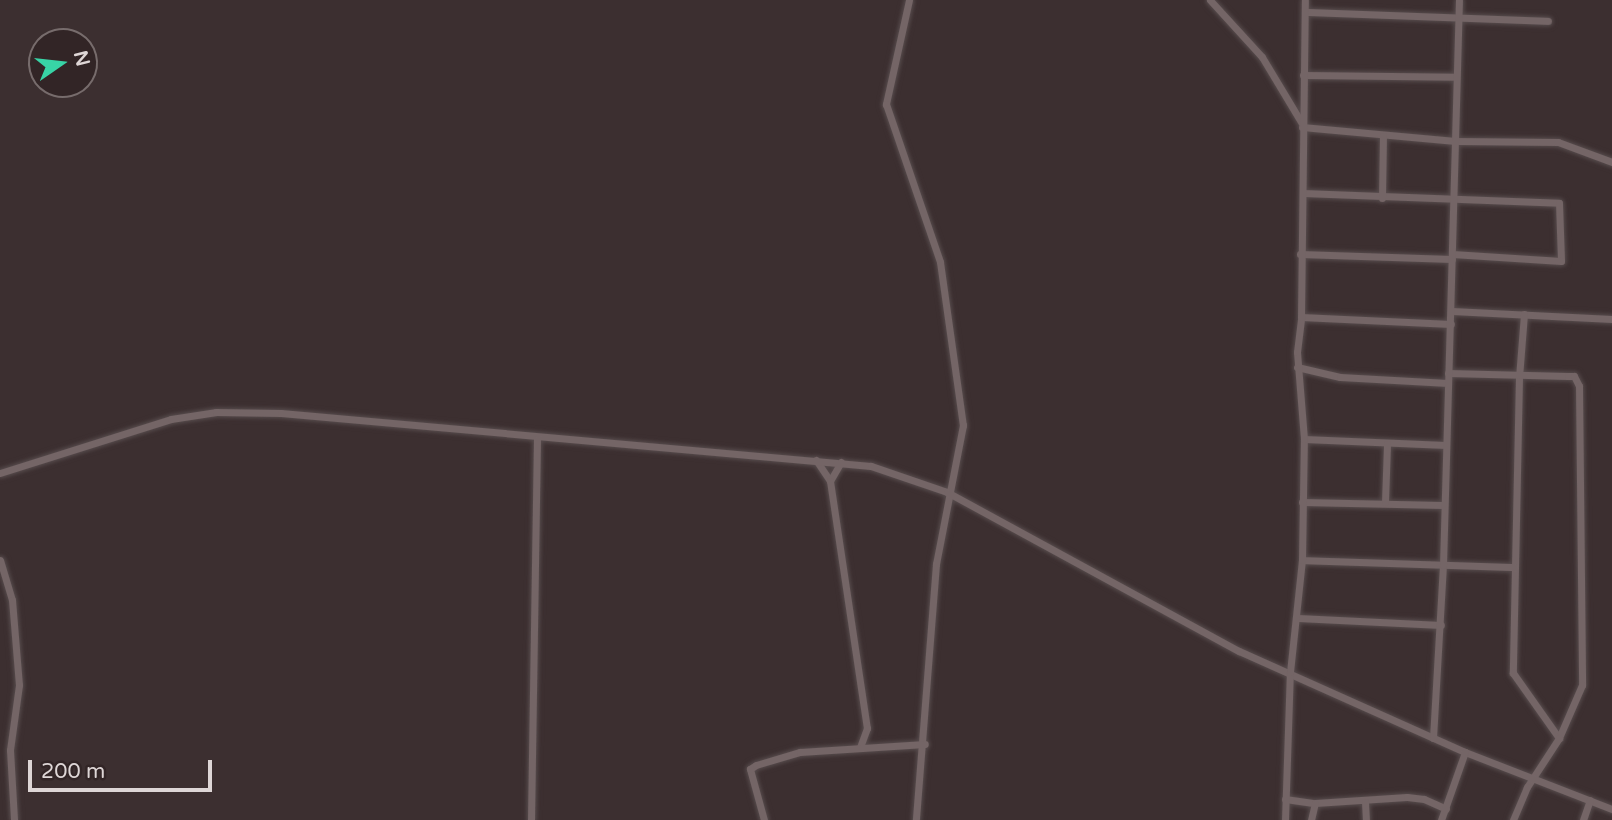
<!DOCTYPE html>
<html>
<head>
<meta charset="utf-8">
<style>
	body { margin:0 }
	#map { position:relative; width:1612px; height:820px; overflow:hidden; background:#3c2f30; font-family:"Varela Round",sans-serif }
	div>[style] { position:absolute }
	[style*='--x'] { left:calc(var(--x)*1px); top:calc(var(--y)*1px); width:calc(var(--w)*1px); rotate:calc(var(--a)*1deg) }
	.roads { filter:drop-shadow(0 0 2px #574c4d) drop-shadow(0 0 2px #574c4d) }
	.minor>* { height:7px; margin:-3.5px; padding:0 3.5px; transform-origin:3.5px; border-radius:3.5px; background:#746566 }
	span { translate:-50% -50%; white-space:nowrap; text-align:center; line-height:1.15; -webkit-text-stroke:7px #322526; paint-order:stroke }
	.north { position:absolute; left:28px; top:28px; width:70px; height:70px; box-sizing:border-box; background:#322526; border:2px solid #776c6c; border-radius:50%; rotate:76deg; font-size:19px; font-weight:700; line-height:28px; text-align:center; color:#ded6d6 }
	.north::after { content:''; display:block; margin:auto; width:24px; height:32px; background:#38d4a6; clip-path:polygon(50% 0,100% 100%,50% 72%,0 100%) }
	.scale { position:absolute; left:28px; top:760px; width:184px; height:32px; box-sizing:border-box; border:4px solid #ded6d6; border-top:0; padding-left:9px; font-size:21px; line-height:24px; white-space:nowrap; color:#ded6d6; -webkit-text-stroke:5px #322526; paint-order:stroke }
</style>
</head>
<body>
<div id="map">
	<div class="roads">
		<div class="minor">
			<div style="--x:909;--y:0;--w:107;--a:102.5"></div>
			<div style="--x:886;--y:104;--w:167;--a:71.1"></div>
			<div style="--x:940;--y:262;--w:165;--a:82"></div>
			<div style="--x:963;--y:425;--w:142;--a:101"></div>
			<div style="--x:936;--y:564;--w:257;--a:94.5"></div>
			<div style="--x:1210;--y:0;--w:77;--a:47.6"></div>
			<div style="--x:1262;--y:57;--w:76;--a:59"></div>
			<div style="--x:1305;--y:12;--w:243;--a:2.1"></div>
			<div style="--x:1303;--y:75;--w:153;--a:0.7"></div>
			<div style="--x:1302;--y:127;--w:154;--a:5.2"></div>
			<div style="--x:1455;--y:141;--w:103;--a:0.6"></div>
			<div style="--x:1558;--y:142;--w:58;--a:20.3"></div>
			<div style="--x:1303;--y:193;--w:256;--a:2.2"></div>
			<div style="--x:1559;--y:203;--w:58;--a:88"></div>
			<div style="--x:1561;--y:261;--w:109;--a:-176.3"></div>
			<div style="--x:1382;--y:198;--w:62;--a:-89.1"></div>
			<div style="--x:1300;--y:254;--w:152;--a:1.9"></div>
			<div style="--x:1452;--y:311;--w:160;--a:2.9"></div>
			<div style="--x:1524;--y:314;--w:63;--a:94.5"></div>
			<div style="--x:1519;--y:377;--w:296;--a:91.2"></div>
			<div style="--x:1513;--y:673;--w:80;--a:54.7"></div>
			<div style="--x:1301;--y:317;--w:150;--a:2.7"></div>
			<div style="--x:1297;--y:367;--w:44;--a:13.1"></div>
			<div style="--x:1340;--y:377;--w:108;--a:3.2"></div>
			<div style="--x:1448;--y:373;--w:120;--a:1.4"></div>
			<div style="--x:1568;--y:376;--w:6;--a:0"></div>
			<div style="--x:1574;--y:376;--w:11;--a:63"></div>
			<div style="--x:1579;--y:386;--w:299;--a:89.4"></div>
			<div style="--x:1582;--y:685;--w:58;--a:113.5"></div>
			<div style="--x:1559;--y:738;--w:59;--a:123.1"></div>
			<div style="--x:1527;--y:787;--w:36;--a:113"></div>
			<div style="--x:1304;--y:439;--w:142;--a:2.4"></div>
			<div style="--x:816;--y:460;--w:25;--a:56"></div>
			<div style="--x:841;--y:462;--w:22;--a:120"></div>
			<div style="--x:830;--y:481;--w:250;--a:81.5"></div>
			<div style="--x:867;--y:728;--w:20;--a:110"></div>
			<div style="--x:0;--y:473;--w:179;--a:-17.5"></div>
			<div style="--x:171;--y:419;--w:46;--a:-8.8"></div>
			<div style="--x:216;--y:412;--w:65;--a:0.9"></div>
			<div style="--x:281;--y:413;--w:592;--a:5.13"></div>
			<div style="--x:871;--y:466;--w:80;--a:18.9"></div>
			<div style="--x:947;--y:492;--w:332;--a:28.6"></div>
			<div style="--x:1239;--y:651;--w:248;--a:24.1"></div>
			<div style="--x:1465;--y:752;--w:158;--a:21.2"></div>
			<div style="--x:1302;--y:502;--w:141;--a:1.2"></div>
			<div style="--x:1385;--y:502;--w:58;--a:-88"></div>
			<div style="--x:0;--y:560;--w:42;--a:73.3"></div>
			<div style="--x:12;--y:600;--w:85;--a:85.3"></div>
			<div style="--x:19;--y:685;--w:66;--a:97.9"></div>
			<div style="--x:10;--y:750;--w:70;--a:86.7"></div>
			<div style="--x:1302;--y:560;--w:213;--a:1.9"></div>
			<div style="--x:1298;--y:618;--w:143;--a:2.8"></div>
			<div style="--x:1433;--y:738;--w:173;--a:-86.7"></div>
			<div style="--x:1443;--y:565;--w:565;--a:-88.38"></div>
			<div style="--x:1285;--y:799;--w:30;--a:8"></div>
			<div style="--x:1315;--y:803;--w:92;--a:-3.7"></div>
			<div style="--x:1407;--y:797;--w:17;--a:7"></div>
			<div style="--x:1424;--y:799;--w:24;--a:24"></div>
			<div style="--x:1365;--y:802;--w:18;--a:87"></div>
			<div style="--x:531;--y:820;--w:381;--a:-89.1"></div>
			<div style="--x:764;--y:820;--w:53;--a:-105.4"></div>
			<div style="--x:750;--y:769;--w:7;--a:-34"></div>
			<div style="--x:756;--y:765;--w:46;--a:-16.5"></div>
			<div style="--x:800;--y:752;--w:125;--a:-3.7"></div>
			<div style="--x:1285;--y:820;--w:148;--a:-88.1"></div>
			<div style="--x:1290;--y:672;--w:113;--a:-83.9"></div>
			<div style="--x:1302;--y:560;--w:121;--a:-89.1"></div>
			<div style="--x:1304;--y:439;--w:87;--a:-94.6"></div>
			<div style="--x:1297;--y:352;--w:35;--a:-83"></div>
			<div style="--x:1301;--y:317;--w:317;--a:-89.3"></div>
			<div style="--x:1311;--y:820;--w:17;--a:-77"></div>
			<div style="--x:1441;--y:820;--w:72;--a:-70.6"></div>
			<div style="--x:1583;--y:820;--w:21;--a:-71"></div>
		</div>
	</div>
	<div class="north">N</div>
	<div class="scale">200 m</div>
</div>
</body>
</html>
